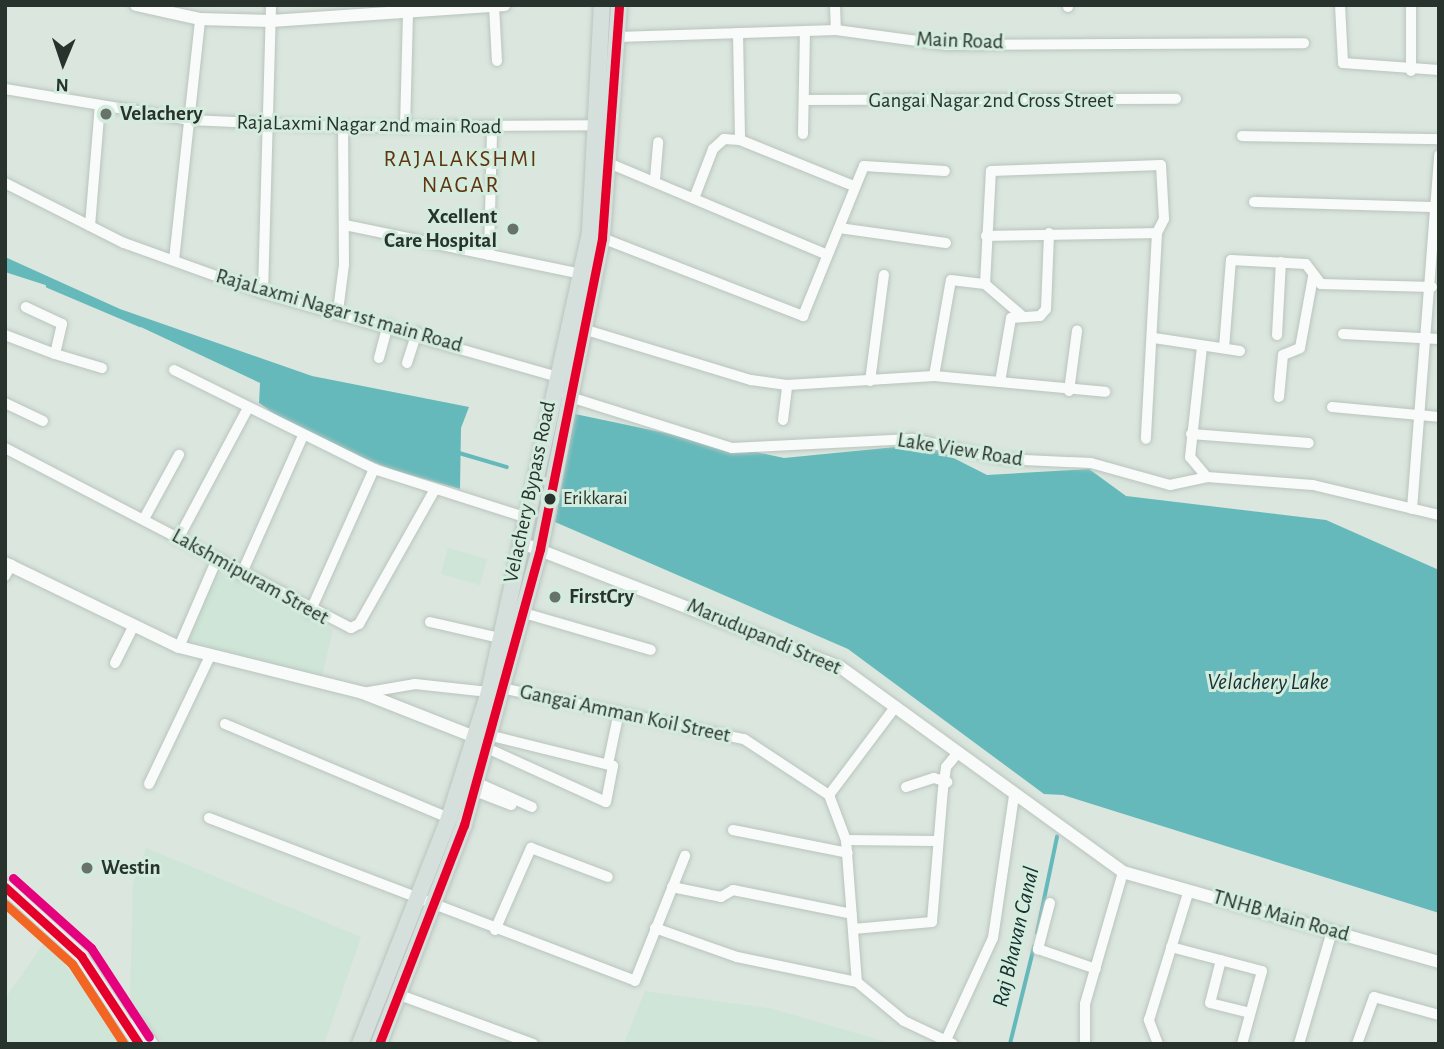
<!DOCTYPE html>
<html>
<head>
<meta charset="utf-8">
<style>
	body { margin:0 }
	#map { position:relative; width:1444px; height:1049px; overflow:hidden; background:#dae6de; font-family:"Alegreya Sans",sans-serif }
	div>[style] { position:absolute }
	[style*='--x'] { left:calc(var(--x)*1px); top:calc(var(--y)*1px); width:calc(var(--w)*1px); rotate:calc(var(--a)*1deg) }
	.built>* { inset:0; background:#cee5d7 }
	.water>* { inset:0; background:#65b9bb }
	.stream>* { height:3.5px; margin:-1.75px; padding:0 1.75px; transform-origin:1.75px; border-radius:1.75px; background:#65b9bb }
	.roads { filter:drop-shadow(0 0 2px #bac4be) drop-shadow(0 0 2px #bac4be) }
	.minor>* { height:10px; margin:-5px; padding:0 5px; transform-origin:5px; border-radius:5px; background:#f9fbfa }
	.tertiary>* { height:12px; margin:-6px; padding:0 6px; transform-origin:6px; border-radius:6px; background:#f9fbfa }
	.secondary>* { height:14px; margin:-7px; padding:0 7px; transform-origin:7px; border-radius:7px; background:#e7eeec }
	.primary>* { height:16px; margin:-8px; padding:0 8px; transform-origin:8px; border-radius:8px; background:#d5e0dd }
	.bus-1>* { height:9px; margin:-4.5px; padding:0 4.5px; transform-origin:4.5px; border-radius:4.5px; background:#e4002b }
	.bus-2>* { height:9px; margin:-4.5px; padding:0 4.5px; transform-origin:4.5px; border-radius:4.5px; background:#f26522 }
	.bus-3>* { height:9px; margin:-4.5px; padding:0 4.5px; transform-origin:4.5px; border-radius:4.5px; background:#e5007d }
	.dots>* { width:19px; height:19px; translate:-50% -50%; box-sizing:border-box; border:4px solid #d4ecdd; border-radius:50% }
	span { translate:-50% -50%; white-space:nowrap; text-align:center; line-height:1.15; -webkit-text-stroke:6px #d4ecdd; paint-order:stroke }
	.bus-label { font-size:19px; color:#29332d }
	.left { translate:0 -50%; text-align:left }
	.street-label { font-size:21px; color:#29332d }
	.poi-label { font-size:21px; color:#29332d; font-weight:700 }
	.right { translate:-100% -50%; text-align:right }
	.neighbourhood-label { font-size:23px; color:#603311; letter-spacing:2px }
	.water-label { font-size:23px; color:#162f30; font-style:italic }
	.frame { position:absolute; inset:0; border:7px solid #29332d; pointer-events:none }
	.north { position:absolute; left:28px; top:28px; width:70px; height:70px; -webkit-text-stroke:5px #d4ecdd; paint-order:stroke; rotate:182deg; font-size:19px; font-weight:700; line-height:28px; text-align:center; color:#29332d }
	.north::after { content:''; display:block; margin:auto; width:24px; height:32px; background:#29332d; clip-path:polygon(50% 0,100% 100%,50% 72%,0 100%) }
</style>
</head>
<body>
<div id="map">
	<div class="built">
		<div style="clip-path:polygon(448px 548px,487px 559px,480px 585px,441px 574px)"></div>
		<div style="clip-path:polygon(215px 570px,333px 630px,322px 676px,177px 644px)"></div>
		<div style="clip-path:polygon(146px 848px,361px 937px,324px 1044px,165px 1044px,130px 1003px,133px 884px)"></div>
		<div style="clip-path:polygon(46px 940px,126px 1044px,5px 1044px,5px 999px)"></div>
		<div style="clip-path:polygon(645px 991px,773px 1009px,893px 1044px,624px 1044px)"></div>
	</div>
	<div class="water">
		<div style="clip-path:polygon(5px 257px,120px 309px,312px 376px,469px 407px,461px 428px,460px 489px,393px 470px,300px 432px,259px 403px,260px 383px,64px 291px,5px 272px)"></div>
		<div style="clip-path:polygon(575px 414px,784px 458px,926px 444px,987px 475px,1089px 469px,1126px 496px,1326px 520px,1439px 570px,1439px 913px,1063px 795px,1044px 794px,848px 649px,555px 522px)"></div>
	</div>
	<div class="stream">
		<div style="--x:48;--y:286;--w:100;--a:23"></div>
		<div style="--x:456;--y:452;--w:53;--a:16.4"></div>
		<div style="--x:1037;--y:933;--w:98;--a:-78.2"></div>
		<div style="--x:1010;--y:1044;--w:100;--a:-76.1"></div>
	</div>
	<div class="roads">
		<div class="minor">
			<div style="--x:835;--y:5;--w:25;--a:88"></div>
			<div style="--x:1068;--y:5;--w:2;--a:90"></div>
			<div style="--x:1340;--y:5;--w:58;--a:87"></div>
			<div style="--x:1343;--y:63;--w:96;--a:4.2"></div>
			<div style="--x:1411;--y:5;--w:66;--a:90"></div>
			<div style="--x:494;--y:6;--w:55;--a:86.9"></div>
			<div style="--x:738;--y:33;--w:107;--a:88.9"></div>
			<div style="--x:617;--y:37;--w:219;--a:-1.8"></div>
			<div style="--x:836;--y:30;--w:112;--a:7.7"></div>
			<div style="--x:947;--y:45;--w:357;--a:-0.3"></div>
			<div style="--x:5;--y:89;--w:188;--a:9.5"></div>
			<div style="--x:190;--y:120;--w:153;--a:2.6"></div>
			<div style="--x:343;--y:127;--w:256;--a:-0.4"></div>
			<div style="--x:806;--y:100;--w:370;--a:-0.2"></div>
			<div style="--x:405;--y:128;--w:115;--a:-88.5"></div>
			<div style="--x:803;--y:134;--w:102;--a:-88.9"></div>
			<div style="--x:1242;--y:136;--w:197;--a:0.9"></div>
			<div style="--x:611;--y:164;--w:234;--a:22.8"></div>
			<div style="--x:655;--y:179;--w:37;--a:-85"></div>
			<div style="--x:5;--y:183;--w:133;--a:26.8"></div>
			<div style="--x:124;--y:243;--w:148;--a:19.8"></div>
			<div style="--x:263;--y:293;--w:303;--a:15.9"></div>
			<div style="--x:695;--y:196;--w:50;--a:-69"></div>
			<div style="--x:713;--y:149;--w:15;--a:-42"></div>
			<div style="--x:724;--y:139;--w:16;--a:4"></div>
			<div style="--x:740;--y:140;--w:123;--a:22"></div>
			<div style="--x:1254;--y:202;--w:181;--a:1.6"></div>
			<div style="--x:345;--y:225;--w:241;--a:11.7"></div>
			<div style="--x:90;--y:226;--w:121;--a:-85.3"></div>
			<div style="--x:839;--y:228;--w:108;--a:8"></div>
			<div style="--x:986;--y:236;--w:171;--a:-1"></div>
			<div style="--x:602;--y:238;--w:216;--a:21.2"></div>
			<div style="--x:803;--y:316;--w:162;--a:-67.9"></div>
			<div style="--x:864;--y:166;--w:81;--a:3.5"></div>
			<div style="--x:489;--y:255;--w:127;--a:-88.6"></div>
			<div style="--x:174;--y:260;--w:242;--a:-83.8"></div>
			<div style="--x:985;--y:284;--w:113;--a:-87"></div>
			<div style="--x:991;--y:171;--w:170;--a:-2"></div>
			<div style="--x:1161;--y:165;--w:54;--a:86.8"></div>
			<div style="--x:1164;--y:219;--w:16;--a:117"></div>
			<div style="--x:1157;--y:233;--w:206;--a:93.1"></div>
			<div style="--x:263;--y:293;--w:288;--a:-88.4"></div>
			<div style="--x:338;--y:311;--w:46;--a:-82.6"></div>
			<div style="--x:344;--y:265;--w:138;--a:-90.4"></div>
			<div style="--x:583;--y:329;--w:176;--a:16.9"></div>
			<div style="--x:751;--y:380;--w:36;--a:8"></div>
			<div style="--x:787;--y:385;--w:147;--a:-3.5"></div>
			<div style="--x:934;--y:376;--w:172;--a:5.3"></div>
			<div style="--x:1343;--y:334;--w:96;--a:3"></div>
			<div style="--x:5;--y:335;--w:53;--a:20.8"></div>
			<div style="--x:55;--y:354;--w:31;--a:-77"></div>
			<div style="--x:62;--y:324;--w:40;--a:-155"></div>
			<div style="--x:1277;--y:335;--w:73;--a:-86.9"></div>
			<div style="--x:1154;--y:338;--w:87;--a:8.6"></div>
			<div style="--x:1202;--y:347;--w:111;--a:96.2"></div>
			<div style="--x:1190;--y:457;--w:26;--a:50"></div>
			<div style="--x:1224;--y:348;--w:88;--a:-85.5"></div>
			<div style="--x:1231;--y:260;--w:75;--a:3.1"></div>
			<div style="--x:1306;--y:264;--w:25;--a:53"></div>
			<div style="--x:1321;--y:284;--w:111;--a:1.5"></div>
			<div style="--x:55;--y:354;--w:49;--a:16.6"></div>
			<div style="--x:379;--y:358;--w:34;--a:-75"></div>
			<div style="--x:407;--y:363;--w:32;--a:-72"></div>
			<div style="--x:174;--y:370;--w:223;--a:26.3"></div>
			<div style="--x:374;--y:469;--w:157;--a:17.7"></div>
			<div style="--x:934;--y:376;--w:97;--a:-80"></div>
			<div style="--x:951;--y:280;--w:34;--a:7"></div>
			<div style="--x:985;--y:284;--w:48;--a:40.7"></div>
			<div style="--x:870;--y:381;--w:107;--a:-82.5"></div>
			<div style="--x:1000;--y:382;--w:65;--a:-80.2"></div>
			<div style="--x:1011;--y:318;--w:29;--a:-4"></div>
			<div style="--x:1040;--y:316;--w:9;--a:-49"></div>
			<div style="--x:1046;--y:309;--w:76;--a:-87.7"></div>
			<div style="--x:1069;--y:391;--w:61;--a:-82.4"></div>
			<div style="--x:567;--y:396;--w:173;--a:17.5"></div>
			<div style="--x:732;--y:448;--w:180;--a:-2.9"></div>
			<div style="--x:912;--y:439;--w:93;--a:12.4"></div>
			<div style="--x:1003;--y:459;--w:88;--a:2.6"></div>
			<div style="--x:1091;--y:463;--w:82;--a:15.6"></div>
			<div style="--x:1170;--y:485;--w:38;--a:-12"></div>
			<div style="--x:1207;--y:477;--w:106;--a:4.3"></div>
			<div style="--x:1313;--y:485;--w:130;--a:13.4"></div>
			<div style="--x:1279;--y:397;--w:42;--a:-84.6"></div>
			<div style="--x:1283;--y:355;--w:18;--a:-22"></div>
			<div style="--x:1300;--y:348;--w:72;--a:-79.6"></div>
			<div style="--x:5;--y:403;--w:42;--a:25.3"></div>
			<div style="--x:1332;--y:407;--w:107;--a:5.3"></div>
			<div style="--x:783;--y:420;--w:35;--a:-83"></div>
			<div style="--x:1191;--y:434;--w:118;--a:4.4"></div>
			<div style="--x:5;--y:448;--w:390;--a:27.5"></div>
			<div style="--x:351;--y:628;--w:9;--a:-27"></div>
			<div style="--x:359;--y:624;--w:153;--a:-60.6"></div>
			<div style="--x:1412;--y:509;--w:355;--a:-85.6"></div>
			<div style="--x:145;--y:517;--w:71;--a:-61.3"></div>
			<div style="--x:178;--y:539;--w:149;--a:-61.9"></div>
			<div style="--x:241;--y:575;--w:150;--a:-66"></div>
			<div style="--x:5;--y:576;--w:13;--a:-61"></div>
			<div style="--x:310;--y:612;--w:157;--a:-65.9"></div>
			<div style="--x:524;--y:613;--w:132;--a:16.2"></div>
			<div style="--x:430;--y:622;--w:72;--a:12.9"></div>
			<div style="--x:179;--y:647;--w:94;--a:-66.7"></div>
			<div style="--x:115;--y:663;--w:42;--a:-63.4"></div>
			<div style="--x:506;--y:689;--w:243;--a:11.9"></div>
			<div style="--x:744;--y:739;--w:102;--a:33.4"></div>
			<div style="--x:829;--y:795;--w:48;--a:69.3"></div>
			<div style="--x:846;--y:840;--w:142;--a:85.6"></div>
			<div style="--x:363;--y:693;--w:53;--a:-9.8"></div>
			<div style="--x:415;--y:684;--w:74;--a:6.2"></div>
			<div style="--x:225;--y:724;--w:243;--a:22.8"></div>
			<div style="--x:489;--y:749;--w:128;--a:24.4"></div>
			<div style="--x:606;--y:802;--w:37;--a:-79"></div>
			<div style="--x:613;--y:766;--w:125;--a:-166.1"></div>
			<div style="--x:608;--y:764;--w:53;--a:-78.1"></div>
			<div style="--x:478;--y:783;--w:59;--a:24"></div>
			<div style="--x:149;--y:784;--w:140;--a:-64.5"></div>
			<div style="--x:906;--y:787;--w:29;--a:-18"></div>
			<div style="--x:934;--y:778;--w:14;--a:17"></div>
			<div style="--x:475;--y:791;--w:39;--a:21"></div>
			<div style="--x:829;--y:795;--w:111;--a:-53"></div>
			<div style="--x:209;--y:818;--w:456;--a:20.9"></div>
			<div style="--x:635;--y:981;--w:135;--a:-68.2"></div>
			<div style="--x:733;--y:830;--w:117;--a:11.3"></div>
			<div style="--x:846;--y:840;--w:90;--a:0.6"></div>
			<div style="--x:672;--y:887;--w:50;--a:11.5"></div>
			<div style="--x:721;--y:897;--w:14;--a:-30"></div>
			<div style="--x:733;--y:890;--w:121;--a:11.4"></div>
			<div style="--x:1050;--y:903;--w:48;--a:104.6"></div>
			<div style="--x:1038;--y:949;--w:61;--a:19"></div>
			<div style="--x:655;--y:928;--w:87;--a:19.5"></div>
			<div style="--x:737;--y:957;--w:123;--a:11.8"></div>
			<div style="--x:857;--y:982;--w:61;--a:39.7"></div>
			<div style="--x:904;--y:1021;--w:54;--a:25.1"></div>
			<div style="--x:853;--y:929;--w:79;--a:-5.1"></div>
			<div style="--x:932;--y:922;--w:133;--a:-85.3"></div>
			<div style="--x:943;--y:789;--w:22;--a:-82"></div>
			<div style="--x:946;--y:767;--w:16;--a:-50"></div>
			<div style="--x:495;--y:930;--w:90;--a:-66.3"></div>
			<div style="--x:531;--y:848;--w:82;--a:20.6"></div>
			<div style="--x:1171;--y:947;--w:94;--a:14.8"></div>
			<div style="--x:1262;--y:971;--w:76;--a:105.3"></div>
			<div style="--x:1221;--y:960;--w:44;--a:104.3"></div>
			<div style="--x:1210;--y:1003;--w:41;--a:14"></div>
			<div style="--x:397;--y:994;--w:145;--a:20.2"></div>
			<div style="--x:946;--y:1040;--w:112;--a:-65.3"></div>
			<div style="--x:993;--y:938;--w:144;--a:-81.6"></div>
			<div style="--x:1085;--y:1044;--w:40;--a:-90"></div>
			<div style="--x:1085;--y:1004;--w:137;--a:-73.9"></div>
			<div style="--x:1158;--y:1044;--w:26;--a:-111"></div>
			<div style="--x:1149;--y:1020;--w:136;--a:-72.9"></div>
			<div style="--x:1299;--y:1044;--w:118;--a:-73.7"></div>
			<div style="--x:1357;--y:1044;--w:50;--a:-70.1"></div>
			<div style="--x:1374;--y:997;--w:67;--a:15.5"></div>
		</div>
		<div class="tertiary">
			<div style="--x:136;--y:5;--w:66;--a:12.3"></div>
			<div style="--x:200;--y:19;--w:71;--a:1.6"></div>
			<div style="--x:271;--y:21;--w:234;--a:-3.9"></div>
			<div style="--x:519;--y:542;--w:344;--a:21.3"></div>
			<div style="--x:840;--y:667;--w:349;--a:35.9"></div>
			<div style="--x:1123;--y:872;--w:329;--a:15.9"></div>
			<div style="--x:5;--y:563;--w:193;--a:25.8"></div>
			<div style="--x:179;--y:647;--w:190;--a:14"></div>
			<div style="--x:363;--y:693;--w:123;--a:21.5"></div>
		</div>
		<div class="secondary">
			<div style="--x:5;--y:887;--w:103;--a:42.2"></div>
			<div style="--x:81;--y:956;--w:105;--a:56.6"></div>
			<div style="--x:136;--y:1024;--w:25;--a:53"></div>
		</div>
		<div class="primary">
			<div style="--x:360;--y:1044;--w:243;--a:-68.5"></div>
			<div style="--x:449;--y:818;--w:132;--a:-72.4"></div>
			<div style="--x:489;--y:692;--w:472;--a:-77.6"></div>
			<div style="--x:590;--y:231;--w:226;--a:-87"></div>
			<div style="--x:379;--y:1044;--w:235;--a:-68.8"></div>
			<div style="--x:464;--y:825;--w:286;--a:-74.6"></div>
			<div style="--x:540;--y:549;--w:317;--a:-78.7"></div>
			<div style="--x:602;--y:238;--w:234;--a:-85.8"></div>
		</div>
	</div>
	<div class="bus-1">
		<div style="--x:5;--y:887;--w:103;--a:42.2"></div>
		<div style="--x:81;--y:956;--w:105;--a:56.6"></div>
		<div style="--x:379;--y:1044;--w:235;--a:-68.8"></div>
		<div style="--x:464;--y:825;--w:286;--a:-74.6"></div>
		<div style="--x:540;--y:549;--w:317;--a:-78.7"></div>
		<div style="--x:602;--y:238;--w:234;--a:-85.8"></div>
	</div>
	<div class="bus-2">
		<div style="--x:5;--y:904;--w:90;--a:41.8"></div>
		<div style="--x:72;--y:964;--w:95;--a:57"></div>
	</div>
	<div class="bus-3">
		<div style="--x:13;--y:878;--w:105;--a:41.9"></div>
		<div style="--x:91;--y:948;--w:106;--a:56.9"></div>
	</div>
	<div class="dots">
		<div style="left:106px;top:114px;background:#67726b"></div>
		<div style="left:513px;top:229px;background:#67726b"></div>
		<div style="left:550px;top:499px;background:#29332d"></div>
		<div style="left:555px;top:597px;background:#67726b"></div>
		<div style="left:87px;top:868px;background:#67726b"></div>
	</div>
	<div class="bus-label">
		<span class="left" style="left:563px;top:499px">Erikkarai</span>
	</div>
	<div class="street-label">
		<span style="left:960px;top:41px;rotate:2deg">Main Road</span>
		<span style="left:991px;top:101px">Gangai Nagar 2nd Cross Street</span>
		<span style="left:369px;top:125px;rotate:1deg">RajaLaxmi Nagar 2nd main Road</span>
		<span style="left:339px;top:311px;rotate:16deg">RajaLaxmi Nagar 1st main Road</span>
		<span style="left:960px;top:450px;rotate:9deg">Lake View Road</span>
		<span style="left:530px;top:492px;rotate:-78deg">Velachery Bypass Road</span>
		<span style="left:250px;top:577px;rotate:29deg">Lakshmipuram Street</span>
		<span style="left:764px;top:637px;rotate:23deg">Marudupandi Street</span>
		<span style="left:625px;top:714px;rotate:12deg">Gangai Amman Koil Street</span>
		<span style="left:1281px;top:916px;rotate:16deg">TNHB Main Road</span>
	</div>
	<div class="poi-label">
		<span class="left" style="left:120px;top:114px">Velachery</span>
		<span class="right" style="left:497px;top:229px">Xcellent<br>Care Hospital</span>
		<span class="left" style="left:569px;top:597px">FirstCry</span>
		<span class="left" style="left:101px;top:868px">Westin</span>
	</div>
	<div class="neighbourhood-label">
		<span style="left:461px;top:173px">RAJALAKSHMI<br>NAGAR</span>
	</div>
	<div class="water-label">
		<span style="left:1268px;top:683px">Velachery Lake</span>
		<span style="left:1017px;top:937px;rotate:-77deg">Raj Bhavan Canal</span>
	</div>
	<div class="frame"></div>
	<div class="north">N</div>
</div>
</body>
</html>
